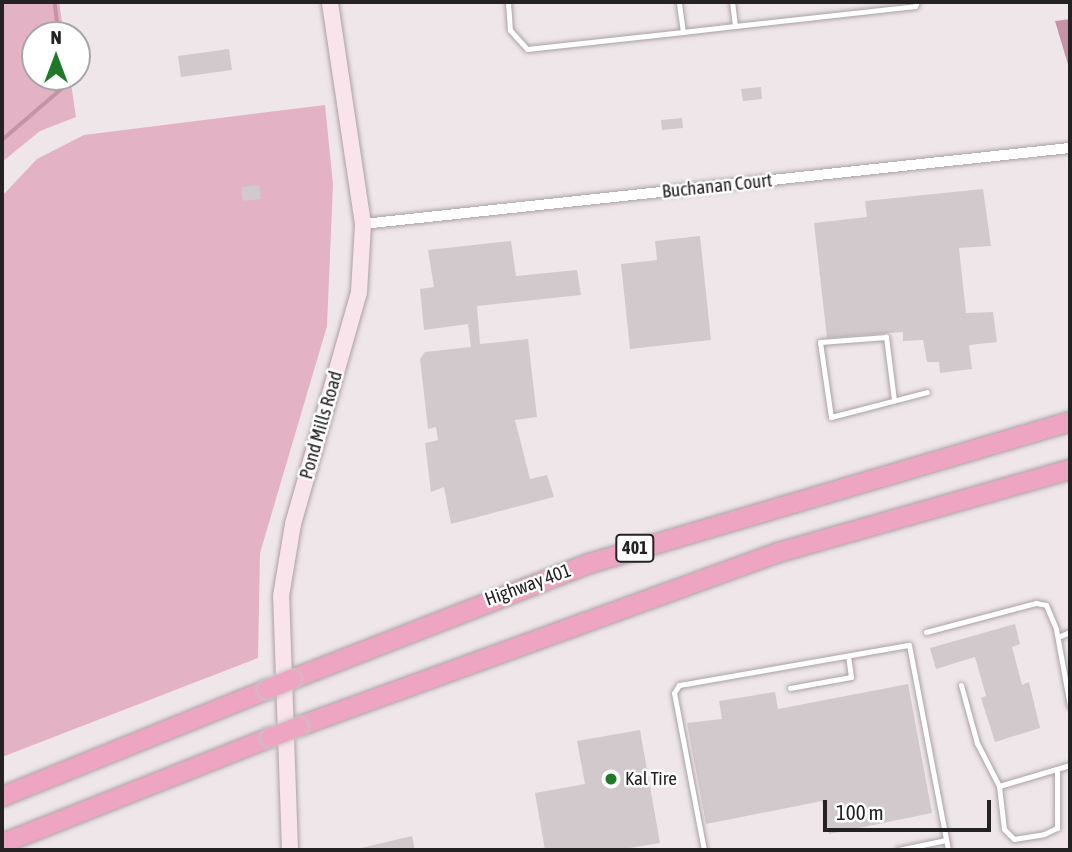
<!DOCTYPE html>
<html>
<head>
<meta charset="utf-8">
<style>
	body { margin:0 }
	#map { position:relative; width:1072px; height:852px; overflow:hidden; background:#efe6e9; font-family:"Asap Condensed",sans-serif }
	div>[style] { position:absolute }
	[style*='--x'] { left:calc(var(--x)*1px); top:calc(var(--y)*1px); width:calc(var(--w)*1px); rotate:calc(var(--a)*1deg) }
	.green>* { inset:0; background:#e3b2c4 }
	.water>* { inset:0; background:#c593a6 }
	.stream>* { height:3.5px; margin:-1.75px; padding:0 1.75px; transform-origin:1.75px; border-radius:1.75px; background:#c593a6 }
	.building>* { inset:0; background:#d2c9cc }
	.roads { filter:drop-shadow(0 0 2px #aaa1a4) drop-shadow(0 0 2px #aaa1a4) }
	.service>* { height:5px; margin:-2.5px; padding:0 2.5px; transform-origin:2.5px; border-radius:2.5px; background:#fff }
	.minor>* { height:10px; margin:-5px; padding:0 5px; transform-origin:5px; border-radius:5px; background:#fff }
	.secondary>* { height:16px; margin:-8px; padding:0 8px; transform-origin:8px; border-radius:8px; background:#fae4ec }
	.motorway>* { height:19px; margin:-9.5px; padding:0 9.5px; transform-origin:9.5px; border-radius:9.5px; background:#eea5c1 }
	.bridges { filter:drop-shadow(0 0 2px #c6c6c6) drop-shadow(0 0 2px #c6c6c6) }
	.motorway-bridge>* { height:19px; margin:-9.5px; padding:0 9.5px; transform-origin:9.5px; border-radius:9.5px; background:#eea5c1 }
	.dots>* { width:19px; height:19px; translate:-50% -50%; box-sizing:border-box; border:4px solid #fff; border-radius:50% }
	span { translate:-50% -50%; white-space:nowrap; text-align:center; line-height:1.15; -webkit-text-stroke:5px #fff; paint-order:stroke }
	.shield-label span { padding:2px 5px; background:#fff; border:2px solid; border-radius:5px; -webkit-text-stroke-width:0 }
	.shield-label { font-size:18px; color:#252223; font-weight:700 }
	.street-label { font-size:19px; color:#252223 }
	.poi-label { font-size:19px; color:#252223 }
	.left { translate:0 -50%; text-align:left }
	.frame { position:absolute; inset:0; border:4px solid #252223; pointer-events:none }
	.north { position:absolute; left:21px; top:21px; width:70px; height:70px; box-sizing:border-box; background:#fff; border:2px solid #a8a7a7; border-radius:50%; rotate:0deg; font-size:19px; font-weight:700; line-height:28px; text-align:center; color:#252223 }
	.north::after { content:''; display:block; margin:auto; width:24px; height:32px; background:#207928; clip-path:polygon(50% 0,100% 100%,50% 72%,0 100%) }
	.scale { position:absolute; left:823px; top:800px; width:168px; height:32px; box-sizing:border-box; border:4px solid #252223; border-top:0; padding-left:9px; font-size:21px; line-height:24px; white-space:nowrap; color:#252223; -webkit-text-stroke:5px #fff; paint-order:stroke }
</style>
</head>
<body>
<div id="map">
	<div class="green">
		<div style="clip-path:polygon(2px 2px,59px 2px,64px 35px,35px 35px,35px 77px,70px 77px,76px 117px,40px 131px,2px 162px)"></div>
		<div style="clip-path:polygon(325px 105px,333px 184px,327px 326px,260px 553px,258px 658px,2px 757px,2px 196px,37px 159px,84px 135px)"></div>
	</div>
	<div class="water">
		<div style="clip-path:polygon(1070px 19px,1070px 71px,1055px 21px)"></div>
	</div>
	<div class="stream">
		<div style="--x:55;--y:2;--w:33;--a:83"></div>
		<div style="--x:2;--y:140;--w:83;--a:-40.6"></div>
		<div style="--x:65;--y:86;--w:9;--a:-96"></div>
	</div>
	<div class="building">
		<div style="clip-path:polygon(229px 49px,232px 70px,181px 77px,178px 56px)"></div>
		<div style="clip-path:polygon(761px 87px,762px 99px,743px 101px,741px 89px)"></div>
		<div style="clip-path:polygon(682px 118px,683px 128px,662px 130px,661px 120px)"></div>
		<div style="clip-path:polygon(259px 185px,261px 199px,243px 201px,241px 187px)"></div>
		<div style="clip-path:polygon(983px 189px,991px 246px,959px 248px,966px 313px,993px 312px,997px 342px,969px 345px,972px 369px,940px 373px,939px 362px,927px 362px,923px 340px,903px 341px,903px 332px,827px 338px,814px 223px,867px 217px,865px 201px)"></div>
		<div style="clip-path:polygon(700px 236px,711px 340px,630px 349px,621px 264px,657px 260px,655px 241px)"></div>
		<div style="clip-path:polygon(511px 241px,516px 276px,577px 270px,581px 295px,477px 306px,480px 344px,528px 339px,537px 417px,515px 420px,530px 479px,547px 475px,554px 497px,451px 524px,444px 487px,431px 492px,425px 443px,438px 440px,436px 427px,428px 429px,420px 359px,425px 352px,471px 347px,468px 324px,424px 330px,420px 289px,434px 287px,428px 250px)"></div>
		<div style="clip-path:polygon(1015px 624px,1020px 644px,1012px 647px,1022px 685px,1029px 682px,1040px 728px,995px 742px,981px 698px,986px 696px,975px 657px,936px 669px,930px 648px)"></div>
		<div style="clip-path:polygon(908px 684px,932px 813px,829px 834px,822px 801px,706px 824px,687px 723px,722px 719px,719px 701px,775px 692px,778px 709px)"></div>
		<div style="clip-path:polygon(640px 730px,660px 843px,617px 850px,545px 850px,535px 793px,585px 784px,577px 741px)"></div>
		<div style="clip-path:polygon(412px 836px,415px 850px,357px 850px,357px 849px)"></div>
	</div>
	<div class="roads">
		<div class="service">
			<div style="--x:508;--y:2;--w:28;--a:86"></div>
			<div style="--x:510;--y:30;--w:25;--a:48"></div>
			<div style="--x:527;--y:49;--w:157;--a:-6.2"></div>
			<div style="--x:683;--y:32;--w:30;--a:-98"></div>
			<div style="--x:735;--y:26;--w:181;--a:-6.3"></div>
			<div style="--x:915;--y:6;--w:4;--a:-63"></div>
			<div style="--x:683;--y:32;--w:52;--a:-6.6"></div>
			<div style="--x:735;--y:26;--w:24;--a:-97"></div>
			<div style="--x:894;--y:400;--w:64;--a:-97.2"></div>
			<div style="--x:886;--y:337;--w:66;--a:175.7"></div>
			<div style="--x:820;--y:342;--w:76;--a:81.7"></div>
			<div style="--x:831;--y:417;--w:99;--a:-14.6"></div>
			<div style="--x:926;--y:632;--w:114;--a:-14.8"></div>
			<div style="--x:1036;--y:603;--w:10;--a:11"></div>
			<div style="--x:1046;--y:605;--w:26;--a:67"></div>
			<div style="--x:1056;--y:629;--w:78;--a:79.7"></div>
			<div style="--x:1058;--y:637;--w:13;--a:-23"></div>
			<div style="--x:961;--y:685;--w:60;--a:74.6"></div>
			<div style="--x:977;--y:743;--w:48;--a:62.9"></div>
			<div style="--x:999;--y:786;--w:74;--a:-16.5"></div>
			<div style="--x:790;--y:688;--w:62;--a:-10.2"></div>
			<div style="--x:851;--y:677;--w:21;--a:-98"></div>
			<div style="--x:999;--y:786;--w:43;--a:83.4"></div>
			<div style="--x:1004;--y:829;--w:14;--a:45"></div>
			<div style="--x:1014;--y:839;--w:30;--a:-9"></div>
			<div style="--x:1044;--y:834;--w:14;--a:-25"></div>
			<div style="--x:1057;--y:828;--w:59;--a:-90"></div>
			<div style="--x:704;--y:850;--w:160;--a:-100.8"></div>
			<div style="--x:674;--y:693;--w:9;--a:-58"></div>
			<div style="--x:679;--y:685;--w:233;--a:-9.9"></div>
			<div style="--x:909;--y:645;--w:209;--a:79.2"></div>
			<div style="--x:898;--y:850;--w:49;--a:-11.8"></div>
		</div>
		<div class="minor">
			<div style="--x:363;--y:224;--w:711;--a:-6.14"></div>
		</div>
		<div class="secondary">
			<div style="--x:290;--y:850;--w:254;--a:-92"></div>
			<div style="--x:281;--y:596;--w:73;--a:-80.5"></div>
			<div style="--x:293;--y:524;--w:241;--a:-74.1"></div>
			<div style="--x:359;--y:292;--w:68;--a:-86.6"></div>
			<div style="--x:363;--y:224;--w:224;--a:-98.5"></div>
		</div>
		<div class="motorway">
			<div style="--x:291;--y:679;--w:320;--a:-21.3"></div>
			<div style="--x:589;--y:563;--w:502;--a:-16.45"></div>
			<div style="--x:298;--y:726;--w:511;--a:-19.93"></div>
			<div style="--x:778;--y:552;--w:304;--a:-15.9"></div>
			<div style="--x:2;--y:796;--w:286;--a:-22"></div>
			<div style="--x:2;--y:843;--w:288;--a:-21.6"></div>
		</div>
	</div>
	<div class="bridges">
		<div class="motorway-bridge">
			<div style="--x:267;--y:689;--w:26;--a:-23"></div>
			<div style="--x:270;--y:737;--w:30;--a:-21"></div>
		</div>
	</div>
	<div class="dots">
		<div style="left:611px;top:779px;background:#207928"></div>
	</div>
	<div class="shield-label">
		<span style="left:635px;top:548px">401</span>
	</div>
	<div class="street-label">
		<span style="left:717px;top:186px;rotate:-6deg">Buchanan Court</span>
		<span style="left:321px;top:425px;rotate:-74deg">Pond Mills Road</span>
		<span style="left:528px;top:585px;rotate:-20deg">Highway 401</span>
	</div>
	<div class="poi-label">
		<span class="left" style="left:625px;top:779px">Kal Tire</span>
	</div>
	<div class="frame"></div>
	<div class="north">N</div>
	<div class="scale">100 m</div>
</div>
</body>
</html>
